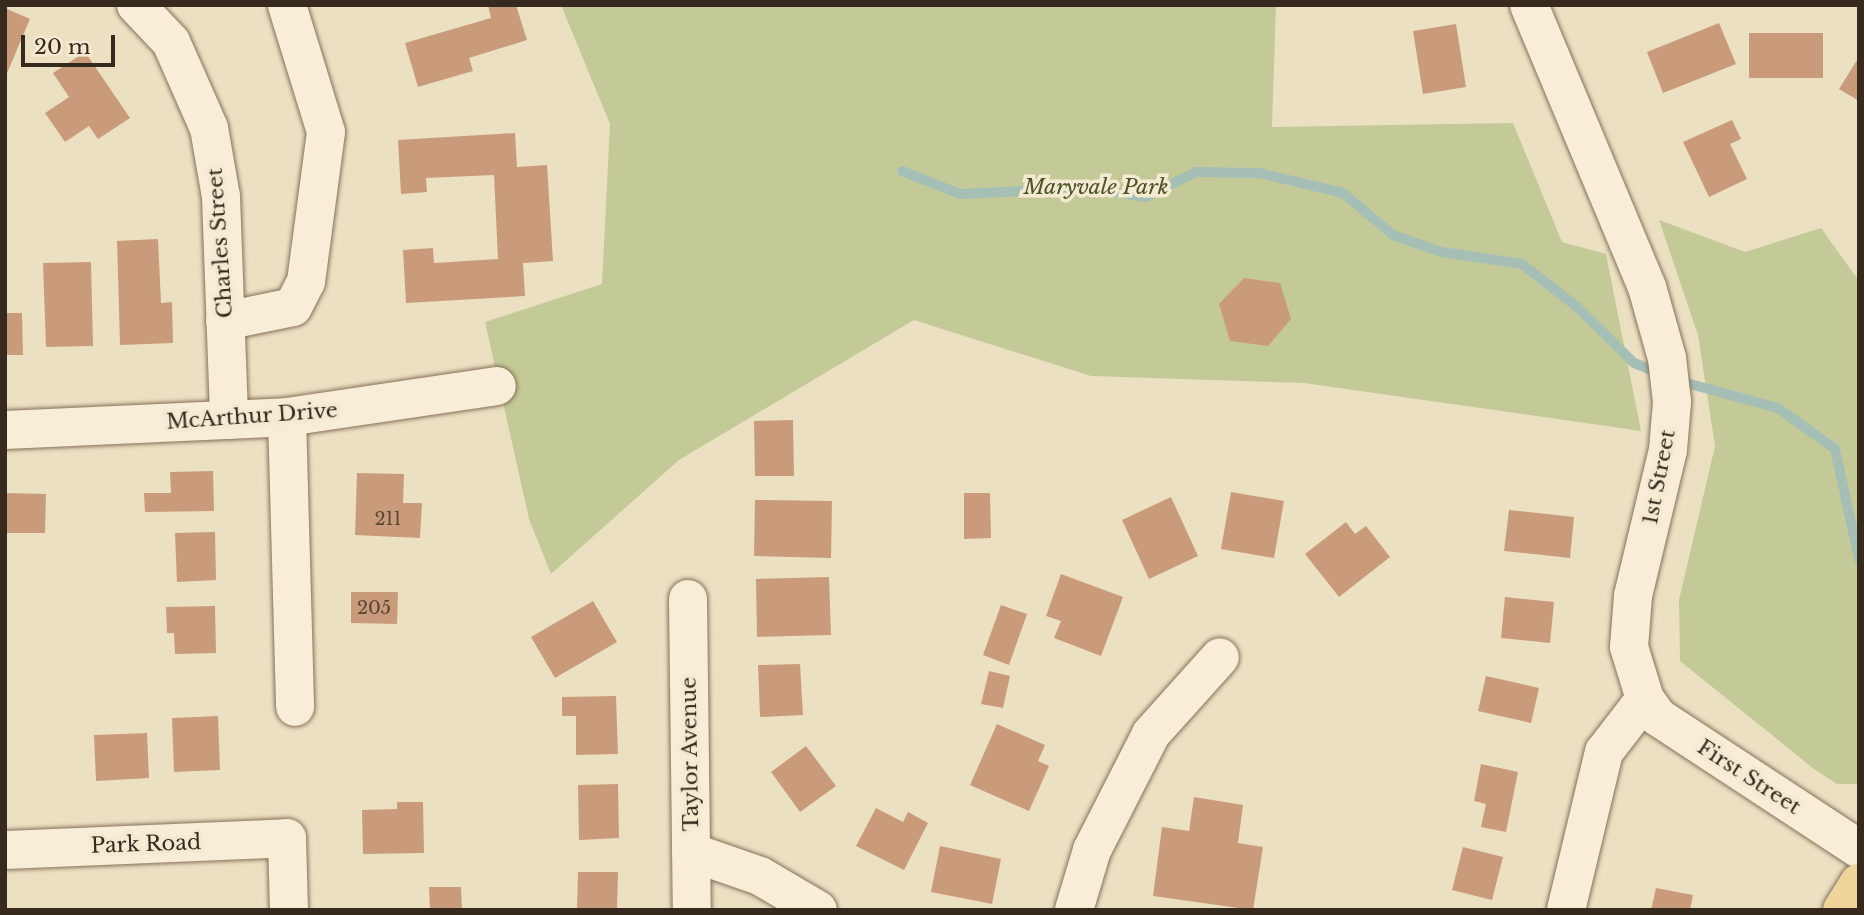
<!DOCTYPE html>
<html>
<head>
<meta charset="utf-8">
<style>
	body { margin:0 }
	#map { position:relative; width:1864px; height:915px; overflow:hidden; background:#ece0c3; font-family:"Libre Baskerville",serif }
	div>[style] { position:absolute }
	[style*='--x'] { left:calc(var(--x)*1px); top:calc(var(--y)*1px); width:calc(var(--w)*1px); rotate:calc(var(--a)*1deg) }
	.green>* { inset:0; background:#c4ca97 }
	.stream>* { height:10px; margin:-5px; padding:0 5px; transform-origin:5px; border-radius:5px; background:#a5bfb7 }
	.building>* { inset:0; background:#c99b7a }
	.roads { filter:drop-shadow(0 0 2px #86715a) drop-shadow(0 0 2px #86715a) }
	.minor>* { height:38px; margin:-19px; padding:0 19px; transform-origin:19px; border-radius:19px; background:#f8edd6 }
	.major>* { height:38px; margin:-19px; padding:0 19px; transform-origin:19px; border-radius:19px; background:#efd59b }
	span { translate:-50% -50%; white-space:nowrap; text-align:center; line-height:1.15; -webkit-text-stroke:7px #f4ead2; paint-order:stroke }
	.number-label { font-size:18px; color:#5b4635 }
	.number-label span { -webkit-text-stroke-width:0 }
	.park-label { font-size:21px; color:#475225; font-style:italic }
	.street-label { font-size:21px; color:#362a1e }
	.frame { position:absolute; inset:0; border:7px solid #362a1e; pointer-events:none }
	.scale { position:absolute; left:21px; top:35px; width:94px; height:32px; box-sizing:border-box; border:4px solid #362a1e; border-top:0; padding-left:9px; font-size:21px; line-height:24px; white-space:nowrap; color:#362a1e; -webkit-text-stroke:5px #f4ead2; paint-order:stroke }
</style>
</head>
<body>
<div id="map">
	<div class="green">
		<div style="clip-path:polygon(561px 5px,1276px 5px,1272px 127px,1513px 123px,1562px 242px,1606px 254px,1641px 431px,1304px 383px,1091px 376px,914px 320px,679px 460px,551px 574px,529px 519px,485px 322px,602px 284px,610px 124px)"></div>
		<div style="clip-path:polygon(1659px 220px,1745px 252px,1821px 228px,1859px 281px,1859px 784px,1837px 784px,1814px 769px,1680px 661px,1679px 600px,1715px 446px,1698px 335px)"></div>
	</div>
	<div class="stream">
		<div style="--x:902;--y:171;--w:62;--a:21.6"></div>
		<div style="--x:960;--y:194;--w:129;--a:-2.7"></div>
		<div style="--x:1089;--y:188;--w:58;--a:9"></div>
		<div style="--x:1146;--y:197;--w:56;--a:-26.6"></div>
		<div style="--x:1196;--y:172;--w:63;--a:0.9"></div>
		<div style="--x:1259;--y:173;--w:86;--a:13.4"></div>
		<div style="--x:1343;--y:193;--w:65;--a:40"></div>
		<div style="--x:1393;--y:235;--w:51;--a:19.5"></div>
		<div style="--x:1441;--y:252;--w:82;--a:8.4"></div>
		<div style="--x:1522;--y:264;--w:68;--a:37.9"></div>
		<div style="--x:1576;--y:306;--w:81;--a:44.5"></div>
		<div style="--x:1634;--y:363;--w:27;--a:22"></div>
		<div style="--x:1679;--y:381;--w:103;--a:15.3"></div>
		<div style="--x:1778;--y:408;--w:70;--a:35.7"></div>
		<div style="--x:1835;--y:449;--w:113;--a:77.7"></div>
	</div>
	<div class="building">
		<div style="clip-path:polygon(488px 5px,516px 5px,527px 40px,469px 58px,473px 71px,418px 87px,405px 43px,491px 18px)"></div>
		<div style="clip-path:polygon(5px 8px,30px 19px,5px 78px)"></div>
		<div style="clip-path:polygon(1719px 23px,1736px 64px,1663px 93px,1647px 52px)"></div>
		<div style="clip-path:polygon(1456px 24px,1466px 87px,1423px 94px,1413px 31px)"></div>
		<div style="clip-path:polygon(1749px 33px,1823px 33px,1823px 78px,1749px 78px)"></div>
		<div style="clip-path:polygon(85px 52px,130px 118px,98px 139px,89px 126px,65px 142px,45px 113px,69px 97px,53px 73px)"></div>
		<div style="clip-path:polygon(1859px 57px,1859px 101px,1839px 89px)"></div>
		<div style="clip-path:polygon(1732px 120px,1741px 139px,1730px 144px,1747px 179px,1709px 197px,1683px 142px)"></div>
		<div style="clip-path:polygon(515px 133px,517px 167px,547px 165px,553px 261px,523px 263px,525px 296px,406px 303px,403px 250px,433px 248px,434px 263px,498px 259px,494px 175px,426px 178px,427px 192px,401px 194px,398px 140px)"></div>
		<div style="clip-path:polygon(158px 239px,161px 303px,172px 302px,173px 343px,120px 345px,117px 241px)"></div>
		<div style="clip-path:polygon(91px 262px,93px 346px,46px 347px,43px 263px)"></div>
		<div style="clip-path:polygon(1244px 278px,1280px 283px,1291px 319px,1268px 346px,1230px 341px,1219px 304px)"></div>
		<div style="clip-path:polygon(5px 313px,22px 313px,23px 355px,5px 355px)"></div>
		<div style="clip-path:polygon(793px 420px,794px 476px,755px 476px,754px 421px)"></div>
		<div style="clip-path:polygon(213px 471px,214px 511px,145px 512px,144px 493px,171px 493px,170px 472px)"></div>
		<div style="clip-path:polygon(357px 473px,404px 474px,403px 503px,422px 503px,420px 538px,355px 535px)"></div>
		<div style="clip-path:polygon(1231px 492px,1284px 501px,1274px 558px,1221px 549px)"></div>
		<div style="clip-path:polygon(5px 493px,46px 494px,45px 533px,5px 533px)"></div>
		<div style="clip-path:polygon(964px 493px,990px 493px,991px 538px,964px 539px)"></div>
		<div style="clip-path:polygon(1171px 497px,1198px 556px,1149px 579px,1122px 520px)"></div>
		<div style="clip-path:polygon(755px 500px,832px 501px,831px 558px,754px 556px)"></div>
		<div style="clip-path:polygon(1509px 510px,1574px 517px,1570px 558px,1504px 551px)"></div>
		<div style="clip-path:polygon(1346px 522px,1355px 534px,1366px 526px,1390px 557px,1339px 597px,1305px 554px)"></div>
		<div style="clip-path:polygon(215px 532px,216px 580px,177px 582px,175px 533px)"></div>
		<div style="clip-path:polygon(1061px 574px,1123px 597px,1101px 656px,1054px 638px,1061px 621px,1046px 616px)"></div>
		<div style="clip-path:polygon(829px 577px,831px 635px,757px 637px,756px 579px)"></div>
		<div style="clip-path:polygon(351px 592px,398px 592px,397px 624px,351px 623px)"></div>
		<div style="clip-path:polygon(1505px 597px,1554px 602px,1550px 643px,1501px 638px)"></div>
		<div style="clip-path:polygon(593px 601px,617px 642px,555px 678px,531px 637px)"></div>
		<div style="clip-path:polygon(1001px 605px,1027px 614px,1009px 665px,983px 655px)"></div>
		<div style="clip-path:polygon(215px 606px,216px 653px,175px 654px,174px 633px,167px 633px,166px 607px)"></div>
		<div style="clip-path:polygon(800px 664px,803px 715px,760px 717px,758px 665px)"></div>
		<div style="clip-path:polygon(989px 671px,1010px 676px,1003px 708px,981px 704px)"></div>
		<div style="clip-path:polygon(1486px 676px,1539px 688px,1531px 723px,1478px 711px)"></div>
		<div style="clip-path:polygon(616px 696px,618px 754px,576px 755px,576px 716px,562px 716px,562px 697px)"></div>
		<div style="clip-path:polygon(218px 716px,220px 770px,174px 772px,172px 718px)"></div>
		<div style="clip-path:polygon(997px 724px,1045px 745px,1038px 761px,1049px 766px,1029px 811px,970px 785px)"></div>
		<div style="clip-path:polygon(147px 733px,149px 778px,96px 781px,94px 735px)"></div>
		<div style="clip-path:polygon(806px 746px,836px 786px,800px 812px,771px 772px)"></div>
		<div style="clip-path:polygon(1481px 764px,1518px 772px,1506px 832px,1481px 827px,1486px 804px,1474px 801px)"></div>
		<div style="clip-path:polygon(618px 784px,619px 838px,579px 840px,578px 785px)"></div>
		<div style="clip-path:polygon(1194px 797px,1243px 805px,1238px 843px,1263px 847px,1253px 910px,1153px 896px,1162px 827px,1189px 831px)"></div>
		<div style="clip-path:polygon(397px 802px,423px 802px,424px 853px,363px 854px,362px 810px,397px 809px)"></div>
		<div style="clip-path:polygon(876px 808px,903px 822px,908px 812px,928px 823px,904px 870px,856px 846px)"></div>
		<div style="clip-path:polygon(940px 846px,1001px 859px,992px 904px,931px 892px)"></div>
		<div style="clip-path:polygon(1463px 847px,1503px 857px,1492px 900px,1452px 890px)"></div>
		<div style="clip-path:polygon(578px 872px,618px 872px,617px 910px,577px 910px)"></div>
		<div style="clip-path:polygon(429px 887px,461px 887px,462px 910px,430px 910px)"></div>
		<div style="clip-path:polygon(1656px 888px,1693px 895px,1690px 910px,1651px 910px)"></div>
	</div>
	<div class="roads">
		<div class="minor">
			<div style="--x:136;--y:5;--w:51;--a:46.6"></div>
			<div style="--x:171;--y:42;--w:94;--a:66.2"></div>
			<div style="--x:209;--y:128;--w:70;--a:80.1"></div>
			<div style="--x:221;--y:197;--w:223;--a:87.9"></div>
			<div style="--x:1529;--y:5;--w:306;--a:67.3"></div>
			<div style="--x:1647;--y:287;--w:74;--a:74.3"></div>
			<div style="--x:1667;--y:358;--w:44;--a:83.5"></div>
			<div style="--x:1672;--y:402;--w:48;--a:94.8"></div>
			<div style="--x:1668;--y:450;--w:150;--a:103.5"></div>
			<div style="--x:1633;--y:596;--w:51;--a:94.5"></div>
			<div style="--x:1629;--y:647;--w:54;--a:72.9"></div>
			<div style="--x:1645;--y:699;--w:22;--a:54"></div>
			<div style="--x:1658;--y:717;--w:240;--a:33.3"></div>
			<div style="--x:225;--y:321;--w:69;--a:-11.6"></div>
			<div style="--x:293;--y:307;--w:28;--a:-63"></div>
			<div style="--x:306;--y:282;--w:151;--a:-82.4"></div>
			<div style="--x:326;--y:132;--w:133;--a:-107.1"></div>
			<div style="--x:287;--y:417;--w:290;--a:88.4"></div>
			<div style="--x:5;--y:430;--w:282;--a:-2.6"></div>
			<div style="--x:287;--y:417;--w:212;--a:-8.4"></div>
			<div style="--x:688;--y:599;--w:311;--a:89.3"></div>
			<div style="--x:5;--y:850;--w:282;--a:-2.4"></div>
			<div style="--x:287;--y:838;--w:72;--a:88.4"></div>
			<div style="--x:691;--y:852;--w:73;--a:19.2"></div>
			<div style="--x:760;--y:876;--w:67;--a:30.4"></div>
			<div style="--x:1074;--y:910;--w:63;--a:-73.3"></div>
			<div style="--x:1092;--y:850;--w:130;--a:-63"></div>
			<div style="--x:1151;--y:734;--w:103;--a:-48.1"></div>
			<div style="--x:1566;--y:910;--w:163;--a:-76.5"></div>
			<div style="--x:1604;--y:752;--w:67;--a:-52.3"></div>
		</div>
		<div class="major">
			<div style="--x:1842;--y:910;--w:32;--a:-58"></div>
		</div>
	</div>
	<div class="number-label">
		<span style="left:388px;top:519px">211</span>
		<span style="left:374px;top:608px">205</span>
	</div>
	<div class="park-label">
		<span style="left:1096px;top:187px">Maryvale Park</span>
	</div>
	<div class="street-label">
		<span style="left:220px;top:243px;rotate:-94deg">Charles Street</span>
		<span style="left:252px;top:416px;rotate:-4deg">McArthur Drive</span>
		<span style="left:1659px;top:477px;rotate:-79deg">1st Street</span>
		<span style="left:690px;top:754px;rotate:-91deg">Taylor Avenue</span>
		<span style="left:1749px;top:777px;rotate:33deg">First Street</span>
		<span style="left:146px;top:844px;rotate:-2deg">Park Road</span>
	</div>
	<div class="frame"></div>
	<div class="scale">20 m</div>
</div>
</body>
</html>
